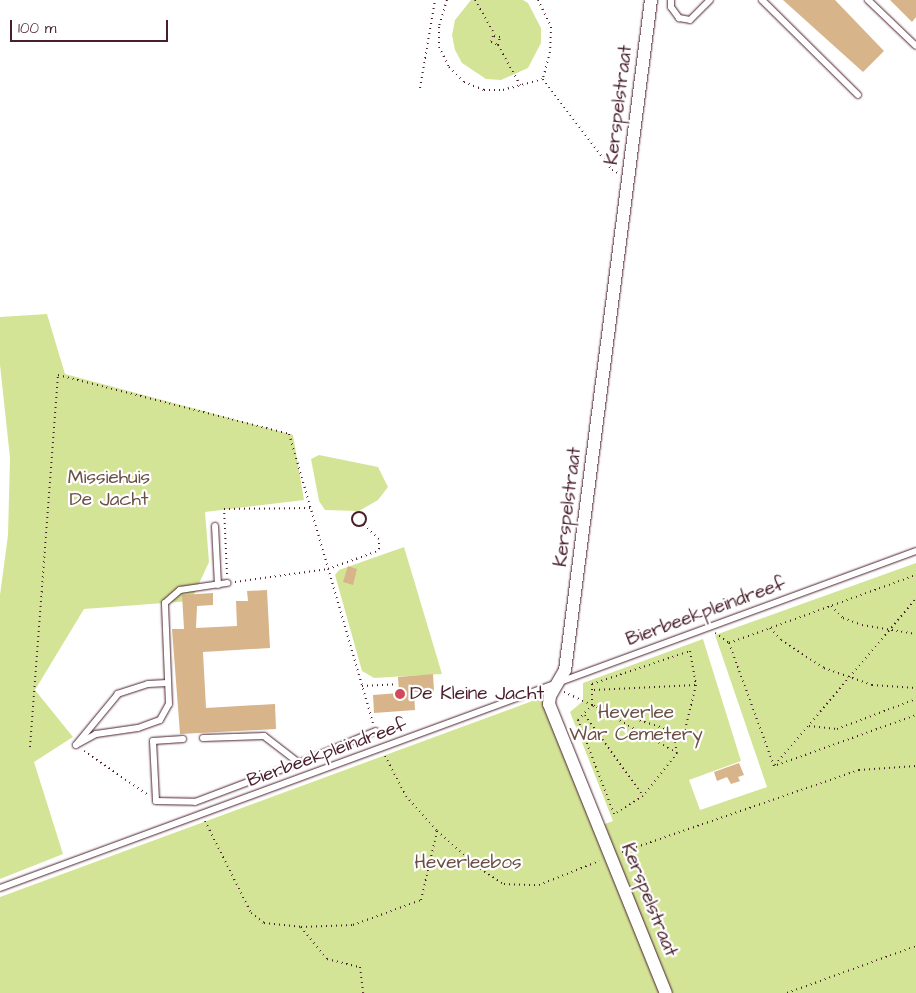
<!DOCTYPE html>
<html>
<head>
<meta charset="utf-8">
<style>
	body { margin:0 }
	#map { position:relative; width:916px; height:993px; overflow:hidden; background:#fff; font-family:"Architects Daughter",sans-serif }
	div>[style] { position:absolute }
	[style*='--x'] { left:calc(var(--x)*1px); top:calc(var(--y)*1px); width:calc(var(--w)*1px); rotate:calc(var(--a)*1deg) }
	.green>* { inset:0; background:#d4e497 }
	.building>* { inset:0; background:#d7b489 }
	.path>* { height:2px; margin-top:-1px; transform-origin:0; background:repeating-linear-gradient(90deg,#4a1f2b 0 1px,transparent 0 5px) }
	.path>.ring { margin:-1px; padding:0; box-sizing:content-box; background:none; border:2px solid #4a1f2b; border-radius:50% }
	.roads { filter:drop-shadow(0 0 1px #4a1f2b) drop-shadow(0 0 1px #4a1f2b) }
	.service>* { height:6px; margin:-3px; padding:0 3px; transform-origin:3px; border-radius:3px; background:#fff }
	.minor>* { height:12px; margin:-6px; padding:0 6px; transform-origin:6px; border-radius:6px; background:#fff }
	.dots>* { width:14px; height:14px; translate:-50% -50%; box-sizing:border-box; border:2px solid #fff; border-radius:50% }
	span { translate:-50% -50%; white-space:nowrap; text-align:center; line-height:1.15; -webkit-text-stroke:4.5px #fff; paint-order:stroke }
	.street-label { font-size:19px; color:#4a1f2b }
	.park-label { font-size:19px; color:#6c5046 }
	.poi-label { font-size:19px; color:#4a1f2b }
	.left { translate:0 -50%; text-align:left }
	.scale { position:absolute; left:10px; top:20px; width:158px; height:22px; box-sizing:border-box; border:2px solid #4a1f2b; border-top:0; padding-left:6px; font-size:15px; line-height:18px; white-space:nowrap; color:#4a1f2b; -webkit-text-stroke:4px #fff; paint-order:stroke }
</style>
</head>
<body>
<div id="map">
	<div class="green">
		<div style="clip-path:polygon(471px 0,523px 0,528px 3px,541px 28px,541px 43px,528px 68px,501px 80px,486px 79px,462px 63px,455px 50px,452px 35px,455px 20px)"></div>
		<div style="clip-path:polygon(47px 314px,65px 374px,293px 435px,304px 500px,205px 512px,209px 562px,191px 601px,84px 609px,35px 690px,73px 737px,34px 762px,63px 854px,0 879px,0 595px,8px 535px,10px 458px,0 365px,0 317px)"></div>
		<div style="clip-path:polygon(319px 455px,378px 467px,388px 487px,378px 500px,359px 511px,325px 510px,319px 501px,311px 459px)"></div>
		<div style="clip-path:polygon(404px 547px,442px 674px,374px 678px,362px 671px,335px 575px,339px 570px)"></div>
		<div style="clip-path:polygon(916px 563px,916px 993px,0 993px,0 897px,543px 697px,594px 828px,613px 821px,570px 712px,583px 701px,583px 683px,703px 639px,741px 761px,689px 780px,700px 810px,767px 787px,715px 635px)"></div>
	</div>
	<div class="building">
		<div style="clip-path:polygon(783px 0,835px 0,884px 51px,863px 72px)"></div>
		<div style="clip-path:polygon(890px 0,916px 0,916px 17px,912px 22px)"></div>
		<div style="clip-path:polygon(348px 566px,357px 569px,353px 585px,343px 582px)"></div>
		<div style="clip-path:polygon(267px 590px,270px 648px,203px 652px,206px 708px,275px 704px,276px 729px,180px 734px,172px 629px,184px 629px,182px 595px,213px 593px,213px 605px,197px 606px,196px 628px,237px 626px,236px 601px,248px 601px,247px 591px)"></div>
		<div style="clip-path:polygon(433px 674px,434px 691px,414px 692px,415px 710px,374px 713px,373px 695px,399px 693px,398px 677px)"></div>
		<div style="clip-path:polygon(739px 763px,744px 775px,738px 777px,740px 781px,731px 784px,727px 777px,717px 781px,714px 772px)"></div>
	</div>
	<div class="path">
		<div style="--x:447;--y:0;--w:28;--a:107"></div>
		<div style="--x:439;--y:27;--w:20;--a:90"></div>
		<div style="--x:439;--y:47;--w:22;--a:63"></div>
		<div style="--x:449;--y:67;--w:21;--a:45"></div>
		<div style="--x:464;--y:82;--w:22;--a:22"></div>
		<div style="--x:484;--y:90;--w:19;--a:0"></div>
		<div style="--x:503;--y:90;--w:41;--a:-15.4"></div>
		<div style="--x:475;--y:0;--w:40;--a:60.3"></div>
		<div style="--x:538;--y:0;--w:30;--a:64"></div>
		<div style="--x:551;--y:27;--w:25;--a:92"></div>
		<div style="--x:550;--y:52;--w:28;--a:105"></div>
		<div style="--x:543;--y:79;--w:114;--a:52.8"></div>
		<div style="--x:612;--y:170;--w:7;--a:27"></div>
		<div style="--x:498;--y:45;--w:8;--a:-76"></div>
		<div style="--x:500;--y:37;--w:7;--a:-172"></div>
		<div style="--x:493;--y:36;--w:6;--a:108"></div>
		<div style="--x:491;--y:42;--w:8;--a:23"></div>
		<div style="--x:498;--y:45;--w:46;--a:61.2"></div>
		<div style="--x:420;--y:88;--w:89;--a:-80.3"></div>
		<div class="ring" style="left:352px;top:512px;width:12px;height:12px"></div>
		<div style="--x:227;--y:574;--w:65;--a:-92.6"></div>
		<div style="--x:224;--y:509;--w:86;--a:-0.7"></div>
		<div style="--x:235;--y:582;--w:94;--a:-8"></div>
		<div style="--x:328;--y:569;--w:50;--a:-19.9"></div>
		<div style="--x:375;--y:552;--w:5;--a:-37"></div>
		<div style="--x:379;--y:549;--w:10;--a:-90"></div>
		<div style="--x:379;--y:539;--w:21;--a:-137"></div>
		<div style="--x:831;--y:606;--w:17;--a:45"></div>
		<div style="--x:843;--y:618;--w:20;--a:20"></div>
		<div style="--x:862;--y:625;--w:55;--a:9.5"></div>
		<div style="--x:770;--y:628;--w:16;--a:47"></div>
		<div style="--x:781;--y:640;--w:51;--a:33.1"></div>
		<div style="--x:824;--y:668;--w:51;--a:19.5"></div>
		<div style="--x:872;--y:685;--w:44;--a:3.9"></div>
		<div style="--x:715;--y:633;--w:17;--a:36"></div>
		<div style="--x:690;--y:651;--w:35;--a:80"></div>
		<div style="--x:696;--y:685;--w:50;--a:103.8"></div>
		<div style="--x:684;--y:734;--w:12;--a:138"></div>
		<div style="--x:675;--y:742;--w:11;--a:80"></div>
		<div style="--x:677;--y:753;--w:55;--a:128.3"></div>
		<div style="--x:643;--y:796;--w:34;--a:148"></div>
		<div style="--x:614;--y:814;--w:101;--a:-111"></div>
		<div style="--x:578;--y:720;--w:21;--a:-47"></div>
		<div style="--x:592;--y:705;--w:21;--a:-90"></div>
		<div style="--x:592;--y:684;--w:103;--a:-18.6"></div>
		<div style="--x:362;--y:686;--w:35;--a:-3"></div>
		<div style="--x:594;--y:690;--w:102;--a:-2.8"></div>
		<div style="--x:564;--y:692;--w:31;--a:25"></div>
		<div style="--x:585;--y:715;--w:100;--a:54.4"></div>
		<div style="--x:809;--y:726;--w:28;--a:6"></div>
		<div style="--x:837;--y:729;--w:85;--a:-20.8"></div>
		<div style="--x:30;--y:747;--w:373;--a:-85.7"></div>
		<div style="--x:58;--y:375;--w:238;--a:14.3"></div>
		<div style="--x:289;--y:434;--w:301;--a:73.8"></div>
		<div style="--x:84;--y:751;--w:78;--a:34.5"></div>
		<div style="--x:677;--y:753;--w:98;--a:-150.5"></div>
		<div style="--x:592;--y:705;--w:95;--a:17.9"></div>
		<div style="--x:385;--y:756;--w:45;--a:62.3"></div>
		<div style="--x:406;--y:796;--w:47;--a:48.5"></div>
		<div style="--x:437;--y:831;--w:57;--a:41.5"></div>
		<div style="--x:480;--y:869;--w:28;--a:32"></div>
		<div style="--x:504;--y:884;--w:35;--a:2"></div>
		<div style="--x:539;--y:885;--w:65;--a:-21.8"></div>
		<div style="--x:775;--y:765;--w:218;--a:-49.7"></div>
		<div style="--x:777;--y:765;--w:148;--a:-19.8"></div>
		<div style="--x:774;--y:766;--w:131;--a:-110.1"></div>
		<div style="--x:729;--y:643;--w:199;--a:-20"></div>
		<div style="--x:205;--y:821;--w:103;--a:63.4"></div>
		<div style="--x:251;--y:913;--w:16;--a:38"></div>
		<div style="--x:264;--y:923;--w:37;--a:6"></div>
		<div style="--x:301;--y:927;--w:41;--a:50.9"></div>
		<div style="--x:327;--y:959;--w:34;--a:14"></div>
		<div style="--x:360;--y:967;--w:26;--a:83"></div>
		<div style="--x:622;--y:852;--w:251;--a:-19.1"></div>
		<div style="--x:859;--y:770;--w:57;--a:-4"></div>
		<div style="--x:301;--y:927;--w:52;--a:-2.2"></div>
		<div style="--x:353;--y:925;--w:72;--a:-20.2"></div>
		<div style="--x:421;--y:900;--w:71;--a:-76.9"></div>
		<div style="--x:787;--y:993;--w:137;--a:-20"></div>
	</div>
	<div class="roads">
		<div class="service">
			<div style="--x:671;--y:0;--w:7;--a:90"></div>
			<div style="--x:671;--y:7;--w:14;--a:54"></div>
			<div style="--x:679;--y:18;--w:11;--a:10"></div>
			<div style="--x:690;--y:20;--w:28;--a:-45"></div>
			<div style="--x:762;--y:0;--w:135;--a:44.7"></div>
			<div style="--x:868;--y:0;--w:66;--a:43.8"></div>
			<div style="--x:215;--y:526;--w:59;--a:87.1"></div>
			<div style="--x:167;--y:683;--w:19;--a:177"></div>
			<div style="--x:148;--y:684;--w:32;--a:162"></div>
			<div style="--x:118;--y:694;--w:66;--a:129.5"></div>
			<div style="--x:76;--y:745;--w:23;--a:-29"></div>
			<div style="--x:96;--y:734;--w:42;--a:-8.1"></div>
			<div style="--x:138;--y:728;--w:23;--a:-20"></div>
			<div style="--x:160;--y:720;--w:18;--a:-61"></div>
			<div style="--x:169;--y:704;--w:101;--a:-92.3"></div>
			<div style="--x:165;--y:603;--w:20;--a:-41"></div>
			<div style="--x:180;--y:590;--w:48;--a:-8.5"></div>
			<div style="--x:203;--y:738;--w:61;--a:-1.9"></div>
			<div style="--x:264;--y:736;--w:44;--a:37.6"></div>
			<div style="--x:299;--y:763;--w:83;--a:-22.6"></div>
			<div style="--x:183;--y:739;--w:30;--a:176"></div>
			<div style="--x:153;--y:741;--w:60;--a:87.1"></div>
			<div style="--x:156;--y:801;--w:39;--a:1"></div>
			<div style="--x:195;--y:802;--w:111;--a:-20.6"></div>
			<div style="--x:0;--y:888;--w:976;--a:-20.2"></div>
		</div>
		<div class="minor">
			<div style="--x:651;--y:0;--w:675;--a:97.31"></div>
			<div style="--x:565;--y:670;--w:30;--a:120"></div>
			<div style="--x:550;--y:696;--w:8;--a:97"></div>
			<div style="--x:549;--y:704;--w:312;--a:68"></div>
		</div>
	</div>
	<div class="dots">
		<div style="left:400px;top:694px;background:#d1495b"></div>
	</div>
	<div class="street-label">
		<span style="left:619px;top:105px;rotate:-83deg">Kerspelstraat</span>
		<span style="left:568px;top:507px;rotate:-83deg">Kerspelstraat</span>
		<span style="left:706px;top:612px;rotate:-20deg">Bierbeekpleindreef</span>
		<span style="left:327px;top:753px;rotate:-20deg">Bierbeekpleindreef</span>
		<span style="left:649px;top:900px;rotate:68deg">Kerspelstraat</span>
	</div>
	<div class="park-label">
		<span style="left:109px;top:489px">Missiehuis<br>De Jacht</span>
		<span style="left:636px;top:724px">Heverlee<br>War Cemetery</span>
		<span style="left:468px;top:863px">Heverleebos</span>
	</div>
	<div class="poi-label">
		<span class="left" style="left:410px;top:694px">De Kleine Jacht</span>
	</div>
	<div class="scale">100 m</div>
</div>
</body>
</html>
